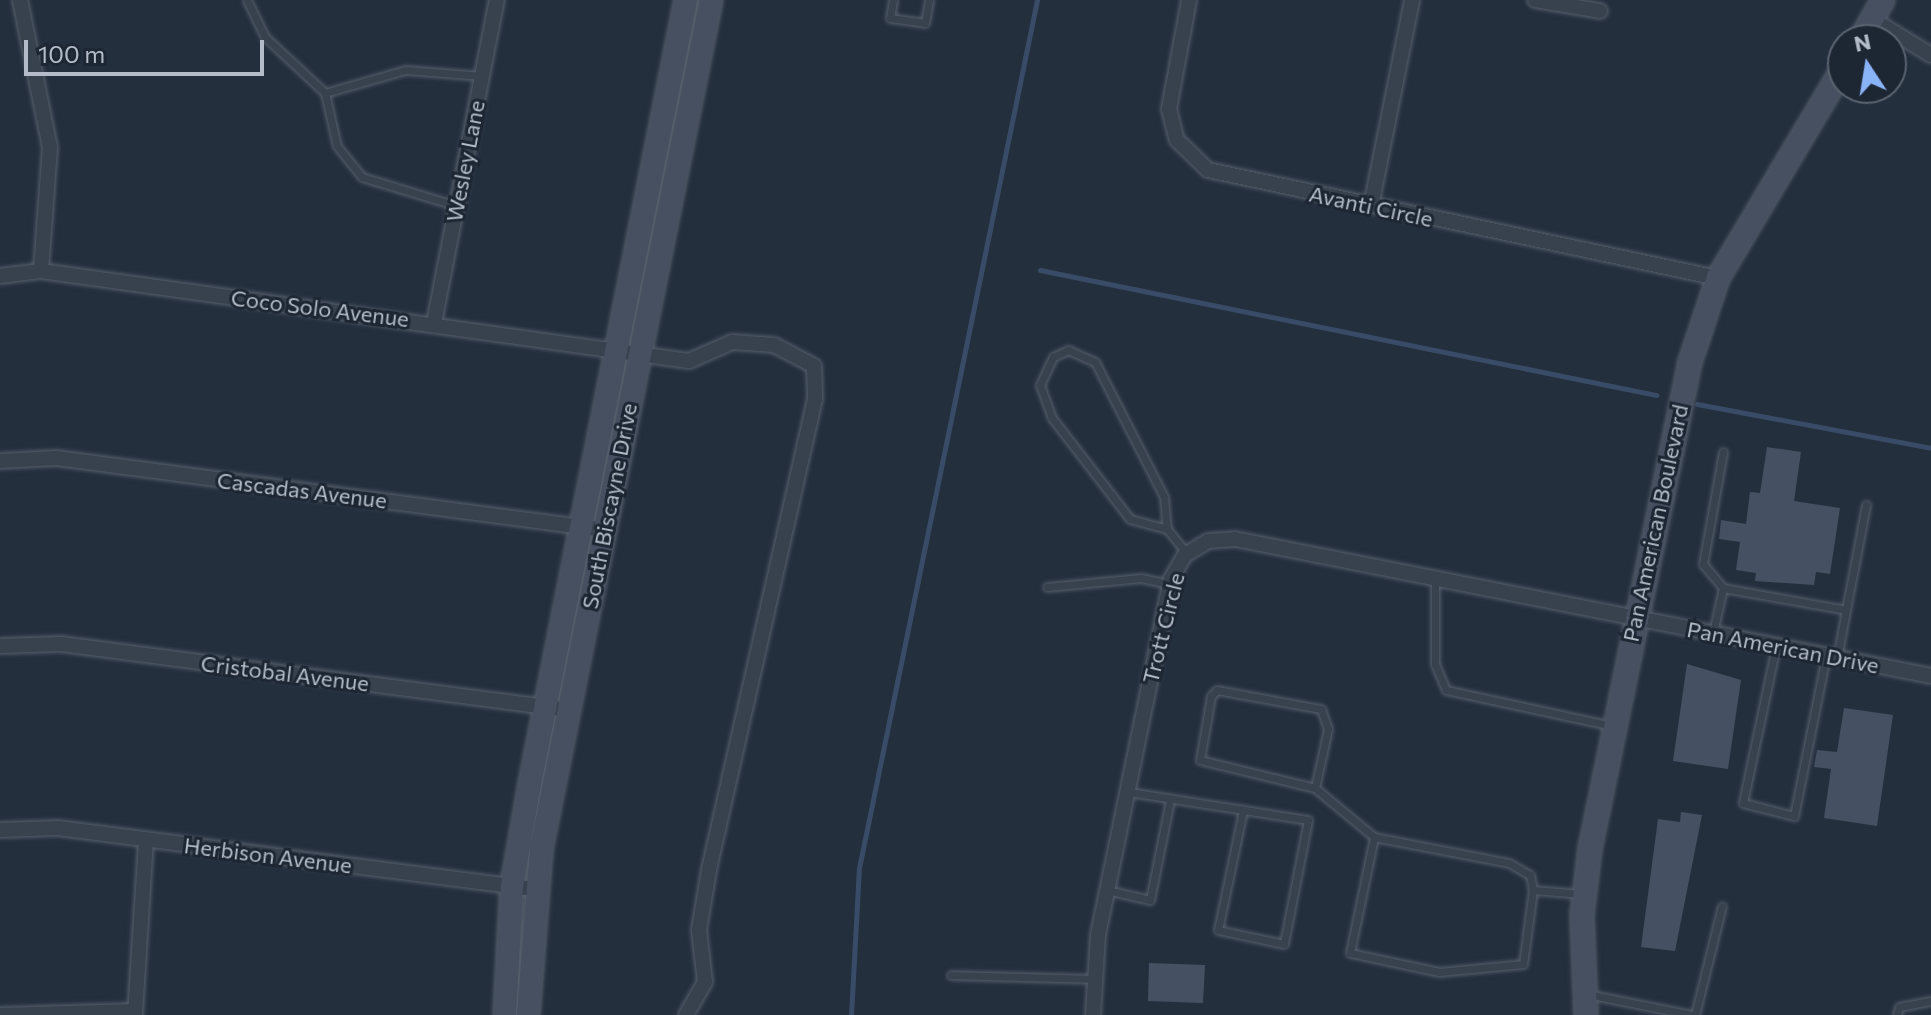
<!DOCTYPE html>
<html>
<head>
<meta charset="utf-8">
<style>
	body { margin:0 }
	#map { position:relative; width:1931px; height:1015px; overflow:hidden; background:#242f3e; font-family:Commissioner,sans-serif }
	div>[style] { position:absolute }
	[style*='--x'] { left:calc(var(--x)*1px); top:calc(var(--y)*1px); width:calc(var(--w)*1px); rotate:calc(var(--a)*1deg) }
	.stream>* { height:5px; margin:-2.5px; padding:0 2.5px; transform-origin:2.5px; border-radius:2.5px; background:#394c67 }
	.building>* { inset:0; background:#455162 }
	.roads { filter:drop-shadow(0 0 2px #565f6c) drop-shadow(0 0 2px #565f6c) }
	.lane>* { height:7px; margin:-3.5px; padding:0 3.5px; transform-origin:3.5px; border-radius:3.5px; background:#38414e }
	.street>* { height:14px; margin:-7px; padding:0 7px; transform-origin:7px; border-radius:7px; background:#38414e }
	.secondary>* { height:22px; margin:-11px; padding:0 11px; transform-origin:11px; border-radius:11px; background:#465061 }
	span { translate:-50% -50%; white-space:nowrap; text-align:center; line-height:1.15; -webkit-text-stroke:6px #1d2633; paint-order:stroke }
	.street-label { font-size:22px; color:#b4bcc9 }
	.north { position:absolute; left:1827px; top:24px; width:80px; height:80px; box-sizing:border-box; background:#1d2633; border:2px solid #59626f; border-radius:50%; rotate:348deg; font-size:22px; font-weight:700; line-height:32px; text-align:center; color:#b4bcc9 }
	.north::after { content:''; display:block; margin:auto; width:28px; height:36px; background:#8ab4f8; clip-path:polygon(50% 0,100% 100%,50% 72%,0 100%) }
	.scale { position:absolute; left:24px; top:40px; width:240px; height:36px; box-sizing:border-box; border:4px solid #b4bcc9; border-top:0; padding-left:10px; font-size:24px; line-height:28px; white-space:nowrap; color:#b4bcc9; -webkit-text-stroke:6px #1d2633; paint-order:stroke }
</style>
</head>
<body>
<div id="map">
	<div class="stream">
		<div style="--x:1040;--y:270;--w:629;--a:11.47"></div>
		<div style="--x:1697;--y:404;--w:238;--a:10.6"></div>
		<div style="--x:851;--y:1015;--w:147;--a:-86.9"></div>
		<div style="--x:859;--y:868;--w:886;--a:-78.41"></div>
	</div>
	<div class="building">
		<div style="clip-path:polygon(1767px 447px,1801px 452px,1794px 501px,1840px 508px,1830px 574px,1816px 572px,1814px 585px,1755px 581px,1756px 573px,1736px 570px,1740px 542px,1719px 539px,1721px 520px,1746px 524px,1750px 492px,1760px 493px)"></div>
		<div style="clip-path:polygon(1687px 664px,1741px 680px,1728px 769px,1673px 761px)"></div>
		<div style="clip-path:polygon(1844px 708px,1893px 715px,1877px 826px,1824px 818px,1831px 769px,1814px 767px,1817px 750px,1837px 752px)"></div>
		<div style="clip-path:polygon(1681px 812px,1702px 815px,1675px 951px,1641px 947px,1658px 819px,1680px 822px)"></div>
		<div style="clip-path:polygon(1149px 963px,1205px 965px,1203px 1003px,1148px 1001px)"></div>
	</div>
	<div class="roads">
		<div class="lane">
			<div style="--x:247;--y:0;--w:41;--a:64.1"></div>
			<div style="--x:265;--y:37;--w:82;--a:43"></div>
			<div style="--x:893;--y:0;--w:18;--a:99"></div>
			<div style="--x:890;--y:18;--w:35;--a:8"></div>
			<div style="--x:925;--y:23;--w:23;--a:-80"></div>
			<div style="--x:457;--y:206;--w:99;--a:-163"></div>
			<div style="--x:362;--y:177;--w:40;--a:-129"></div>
			<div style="--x:337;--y:146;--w:54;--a:-102.8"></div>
			<div style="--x:325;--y:93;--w:84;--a:-15.9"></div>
			<div style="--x:406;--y:70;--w:76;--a:4.5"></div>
			<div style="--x:1723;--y:452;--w:114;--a:100.1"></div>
			<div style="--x:1703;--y:564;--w:31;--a:50"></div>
			<div style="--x:1167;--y:529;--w:38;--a:-165"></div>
			<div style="--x:1130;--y:519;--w:128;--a:-127.7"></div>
			<div style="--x:1052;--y:418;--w:35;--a:-110"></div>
			<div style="--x:1040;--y:385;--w:31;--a:-65"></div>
			<div style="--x:1053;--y:357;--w:17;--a:-25"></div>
			<div style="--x:1068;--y:350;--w:30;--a:24"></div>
			<div style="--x:1095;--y:362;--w:152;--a:62.9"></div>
			<div style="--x:1164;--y:497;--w:32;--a:85"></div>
			<div style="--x:1167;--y:529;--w:32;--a:51"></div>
			<div style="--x:1435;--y:579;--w:85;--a:90"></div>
			<div style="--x:1435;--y:664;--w:28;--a:67"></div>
			<div style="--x:1446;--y:690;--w:171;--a:12.2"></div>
			<div style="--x:1047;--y:587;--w:94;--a:-5.5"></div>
			<div style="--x:1141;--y:578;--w:30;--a:12"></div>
			<div style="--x:1846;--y:610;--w:107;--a:-79.2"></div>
			<div style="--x:1713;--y:633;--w:46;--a:-77.5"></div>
			<div style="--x:1723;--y:588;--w:125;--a:10.1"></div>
			<div style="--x:1846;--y:610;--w:49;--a:100.6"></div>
			<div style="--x:1776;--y:646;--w:160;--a:101.9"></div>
			<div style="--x:1743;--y:803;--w:53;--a:14.3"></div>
			<div style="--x:1794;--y:816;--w:163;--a:-78.7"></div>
			<div style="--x:1315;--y:788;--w:118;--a:-166.3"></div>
			<div style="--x:1200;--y:760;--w:65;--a:-80.2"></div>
			<div style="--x:1211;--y:696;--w:8;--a:-45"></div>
			<div style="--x:1217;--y:690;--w:106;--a:10.4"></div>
			<div style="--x:1321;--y:709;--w:21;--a:71"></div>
			<div style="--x:1328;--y:729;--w:60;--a:102.4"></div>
			<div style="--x:1315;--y:788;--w:77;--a:39.7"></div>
			<div style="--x:1129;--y:792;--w:181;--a:8.9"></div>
			<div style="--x:1308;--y:820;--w:126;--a:101"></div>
			<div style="--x:1284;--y:944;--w:67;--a:-168"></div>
			<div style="--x:1218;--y:930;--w:123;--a:-78.2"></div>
			<div style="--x:1107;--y:890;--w:44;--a:13.1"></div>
			<div style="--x:1150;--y:900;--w:102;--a:-78.7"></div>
			<div style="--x:1533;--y:890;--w:75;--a:97.7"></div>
			<div style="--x:1523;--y:964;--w:84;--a:174.6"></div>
			<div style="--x:1439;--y:972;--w:91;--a:-167.9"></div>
			<div style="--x:1350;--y:953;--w:118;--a:-78.3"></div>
			<div style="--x:1374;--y:837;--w:137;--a:10.9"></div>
			<div style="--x:1509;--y:863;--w:24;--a:30"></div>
			<div style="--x:1530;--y:875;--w:15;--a:79"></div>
			<div style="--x:1533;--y:890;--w:49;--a:4.7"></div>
			<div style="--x:951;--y:975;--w:142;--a:1.6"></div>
			<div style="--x:1587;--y:994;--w:107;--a:11.3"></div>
			<div style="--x:1695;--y:1015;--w:112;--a:-76.1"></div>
			<div style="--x:1897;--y:1015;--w:8;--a:-76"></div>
			<div style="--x:1899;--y:1007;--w:33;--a:-11"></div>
		</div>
		<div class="street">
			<div style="--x:20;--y:0;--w:150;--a:78.5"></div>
			<div style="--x:50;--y:147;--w:124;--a:94.2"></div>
			<div style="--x:1189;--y:0;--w:111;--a:100.4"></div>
			<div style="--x:1169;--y:109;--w:32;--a:76"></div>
			<div style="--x:1177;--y:140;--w:43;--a:44.1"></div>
			<div style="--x:1208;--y:170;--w:521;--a:11.96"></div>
			<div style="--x:1535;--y:0;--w:66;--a:9.6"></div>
			<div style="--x:1872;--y:19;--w:69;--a:31.4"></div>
			<div style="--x:1371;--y:206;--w:210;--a:-78.7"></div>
			<div style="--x:0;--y:276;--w:41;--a:-7"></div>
			<div style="--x:41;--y:271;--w:654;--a:7.91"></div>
			<div style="--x:689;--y:361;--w:47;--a:-23.8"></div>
			<div style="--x:732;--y:342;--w:42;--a:4.1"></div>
			<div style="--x:774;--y:345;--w:45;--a:27.7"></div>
			<div style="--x:814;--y:366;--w:33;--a:88"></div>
			<div style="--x:815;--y:399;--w:483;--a:102.7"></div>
			<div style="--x:709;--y:870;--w:61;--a:99.5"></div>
			<div style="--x:699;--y:930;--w:52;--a:83.4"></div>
			<div style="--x:705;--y:982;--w:38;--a:120"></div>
			<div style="--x:434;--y:323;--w:329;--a:-79"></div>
			<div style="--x:0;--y:461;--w:56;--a:-3.1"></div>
			<div style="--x:56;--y:458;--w:554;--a:7.47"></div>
			<div style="--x:0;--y:646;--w:61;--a:-1.9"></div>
			<div style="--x:61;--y:644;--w:512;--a:7.4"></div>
			<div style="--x:0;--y:830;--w:58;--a:-2"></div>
			<div style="--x:58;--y:828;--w:482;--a:7.3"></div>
			<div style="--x:0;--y:1015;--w:135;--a:-1.7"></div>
			<div style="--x:135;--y:1015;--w:175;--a:-86.4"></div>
			<div style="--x:1093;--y:1015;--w:80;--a:-86.4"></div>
			<div style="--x:1098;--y:935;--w:363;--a:-78.4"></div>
			<div style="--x:1171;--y:579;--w:28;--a:-60"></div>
			<div style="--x:1185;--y:555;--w:27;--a:-31"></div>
			<div style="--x:1208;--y:541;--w:27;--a:-4"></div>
			<div style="--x:1235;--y:539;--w:709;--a:11.14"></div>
		</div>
		<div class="secondary">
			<div style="--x:1860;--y:40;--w:46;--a:-60.1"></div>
			<div style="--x:505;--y:1015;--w:129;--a:-86.9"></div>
			<div style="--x:512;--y:886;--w:104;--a:-80"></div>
			<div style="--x:530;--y:784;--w:799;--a:-78.75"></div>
			<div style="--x:528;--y:1015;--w:167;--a:-85.5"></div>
			<div style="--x:541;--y:849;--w:866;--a:-78.68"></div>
			<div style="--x:1586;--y:1015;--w:100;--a:-92.3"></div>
			<div style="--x:1582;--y:915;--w:66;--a:-83.1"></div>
			<div style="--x:1590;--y:849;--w:497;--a:-78.4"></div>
			<div style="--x:1690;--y:362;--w:89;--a:-71.6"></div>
			<div style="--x:1718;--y:278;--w:244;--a:-59.2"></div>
		</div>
	</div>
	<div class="street-label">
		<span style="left:465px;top:161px;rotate:-79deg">Wesley Lane</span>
		<span style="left:1371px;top:206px;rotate:12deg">Avanti Circle</span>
		<span style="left:320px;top:308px;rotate:7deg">Coco Solo Avenue</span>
		<span style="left:302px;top:490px;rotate:7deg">Cascadas Avenue</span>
		<span style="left:609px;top:506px;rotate:-79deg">South Biscayne Drive</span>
		<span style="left:1655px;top:523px;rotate:-78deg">Pan American Boulevard</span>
		<span style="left:1163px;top:628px;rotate:-76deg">Trott Circle</span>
		<span style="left:1783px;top:647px;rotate:11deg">Pan American Drive</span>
		<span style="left:285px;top:673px;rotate:7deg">Cristobal Avenue</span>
		<span style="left:268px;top:855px;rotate:7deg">Herbison Avenue</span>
	</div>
	<div class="north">N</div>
	<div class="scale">100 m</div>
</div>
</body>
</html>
